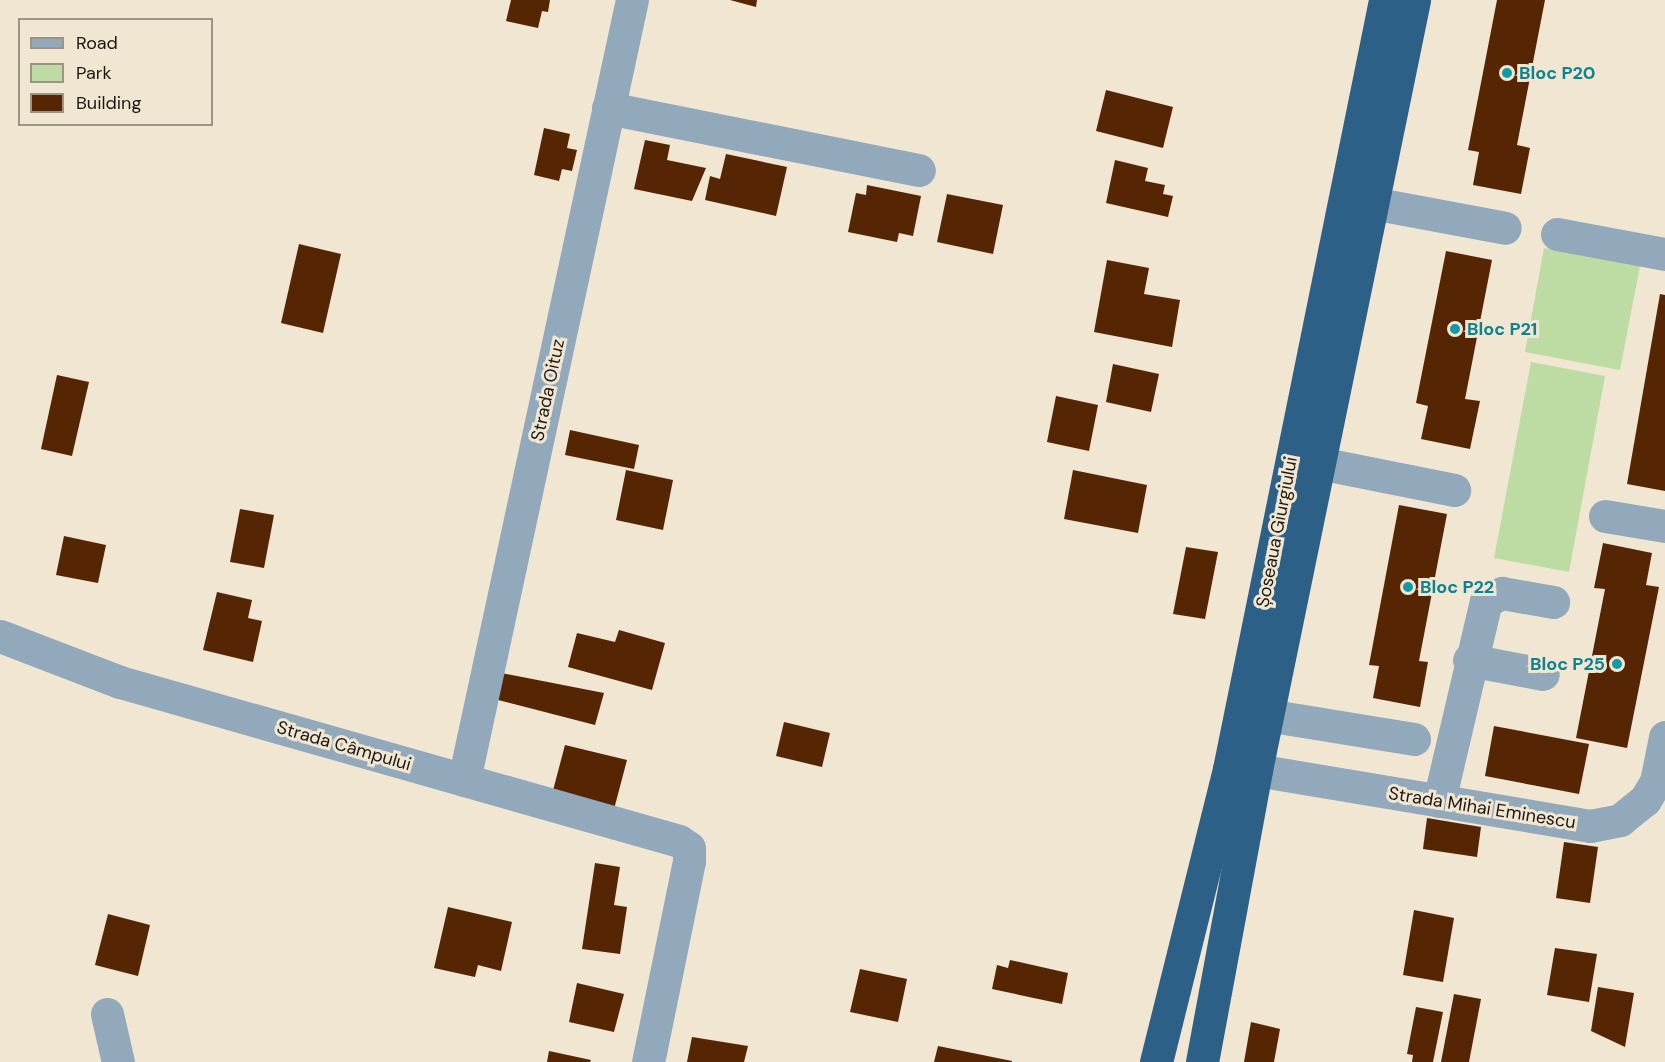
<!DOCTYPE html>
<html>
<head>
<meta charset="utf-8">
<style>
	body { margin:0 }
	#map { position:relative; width:1665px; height:1062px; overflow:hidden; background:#f1e6d2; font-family:"DM Sans",sans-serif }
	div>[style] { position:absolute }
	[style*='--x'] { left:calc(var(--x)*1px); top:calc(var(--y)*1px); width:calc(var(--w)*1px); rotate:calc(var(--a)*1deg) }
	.green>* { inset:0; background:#bddca3 }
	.building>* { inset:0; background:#562504 }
	.minor>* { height:33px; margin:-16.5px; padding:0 16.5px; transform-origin:16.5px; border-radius:16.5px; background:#92a9bc }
	.highway>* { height:33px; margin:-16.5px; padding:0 16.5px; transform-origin:16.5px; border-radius:16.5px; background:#2d6087 }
	.dots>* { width:16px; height:16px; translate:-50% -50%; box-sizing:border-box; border:3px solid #f1e6d2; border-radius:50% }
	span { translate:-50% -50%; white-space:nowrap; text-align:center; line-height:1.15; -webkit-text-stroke:6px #f1e6d2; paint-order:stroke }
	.culture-label { font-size:18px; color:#0d838f; font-weight:700 }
	.left { translate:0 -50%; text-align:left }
	.right { translate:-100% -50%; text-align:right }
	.street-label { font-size:18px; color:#1c1811 }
	.legend { position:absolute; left:18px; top:18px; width:195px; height:108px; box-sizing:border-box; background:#f1e6d2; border:2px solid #9c9485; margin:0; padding:8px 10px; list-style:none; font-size:18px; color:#1c1811 }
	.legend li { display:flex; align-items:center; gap:12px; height:30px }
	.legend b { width:30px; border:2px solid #9c9485 }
</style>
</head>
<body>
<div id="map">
	<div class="green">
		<div style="clip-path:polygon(1544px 248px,1640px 266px,1620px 370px,1525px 352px)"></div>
		<div style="clip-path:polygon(1531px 362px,1605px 376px,1569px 572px,1494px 558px)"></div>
	</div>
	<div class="building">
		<div style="clip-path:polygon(511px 0,550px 0,548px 12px,542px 11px,538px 28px,506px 21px)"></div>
		<div style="clip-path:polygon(730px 0,757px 0,756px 7px)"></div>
		<div style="clip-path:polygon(1497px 0,1545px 0,1517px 145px,1530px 148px,1521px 194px,1473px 185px,1479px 152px,1468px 150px)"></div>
		<div style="clip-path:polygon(1106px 90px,1173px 107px,1163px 148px,1096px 131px)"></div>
		<div style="clip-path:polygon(544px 128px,570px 134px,567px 148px,577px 150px,572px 171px,562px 169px,559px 181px,534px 175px)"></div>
		<div style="clip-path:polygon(645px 140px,670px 145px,667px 160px,706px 168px,692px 201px,634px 189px)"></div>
		<div style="clip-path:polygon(726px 154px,787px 167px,776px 216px,705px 200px,710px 176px,720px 179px)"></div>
		<div style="clip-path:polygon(1115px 160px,1148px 168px,1145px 181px,1165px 185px,1163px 194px,1173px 196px,1168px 217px,1106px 203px)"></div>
		<div style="clip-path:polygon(867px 185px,921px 196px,913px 236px,899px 233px,897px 242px,848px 232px,856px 193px,866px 195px)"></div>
		<div style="clip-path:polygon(947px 194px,1003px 205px,993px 254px,937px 242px)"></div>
		<div style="clip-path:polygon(299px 244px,341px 254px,323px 333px,281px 323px)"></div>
		<div style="clip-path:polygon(1446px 251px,1492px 260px,1465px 399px,1480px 401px,1470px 449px,1421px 439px,1428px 406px,1416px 403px)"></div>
		<div style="clip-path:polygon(1107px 260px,1149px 268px,1144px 294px,1180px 300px,1172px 347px,1094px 332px)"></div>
		<div style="clip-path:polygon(1660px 294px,1665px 295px,1665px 491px,1627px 484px)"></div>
		<div style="clip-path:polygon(1113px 364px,1159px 374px,1151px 412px,1106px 402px)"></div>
		<div style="clip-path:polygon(57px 375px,89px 382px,72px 456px,41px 449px)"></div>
		<div style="clip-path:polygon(1056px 396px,1098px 405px,1089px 451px,1047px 442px)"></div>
		<div style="clip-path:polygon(570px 430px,639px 445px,634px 469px,565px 455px)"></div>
		<div style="clip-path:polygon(626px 470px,673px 480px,663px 530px,616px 520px)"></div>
		<div style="clip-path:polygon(1073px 470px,1147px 485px,1138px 533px,1064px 519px)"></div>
		<div style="clip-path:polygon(1399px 505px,1447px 514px,1419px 661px,1428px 662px,1420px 707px,1373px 698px,1379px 666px,1369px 665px)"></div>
		<div style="clip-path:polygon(240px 509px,274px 515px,264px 568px,230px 562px)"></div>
		<div style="clip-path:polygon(64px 536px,106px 545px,98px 583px,56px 575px)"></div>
		<div style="clip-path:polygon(1603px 543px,1652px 553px,1646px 585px,1659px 587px,1627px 748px,1576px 738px,1605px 589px,1594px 588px)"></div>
		<div style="clip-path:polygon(1186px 547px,1218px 552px,1205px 619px,1173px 614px)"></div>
		<div style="clip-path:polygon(217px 592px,252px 600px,248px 618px,262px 621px,253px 662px,203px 650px)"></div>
		<div style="clip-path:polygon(619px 630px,665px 643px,652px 690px,568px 667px,577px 633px,615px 642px)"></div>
		<div style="clip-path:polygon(501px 673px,604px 693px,595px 725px,494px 699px)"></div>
		<div style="clip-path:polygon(784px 722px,830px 733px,822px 767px,776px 756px)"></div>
		<div style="clip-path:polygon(1494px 726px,1589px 744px,1579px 794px,1485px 776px)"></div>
		<div style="clip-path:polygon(565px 745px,627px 760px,613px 813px,551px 798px)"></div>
		<div style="clip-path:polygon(1427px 818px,1481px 827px,1477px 857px,1423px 849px)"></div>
		<div style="clip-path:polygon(1564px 842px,1598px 847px,1590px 903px,1556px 898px)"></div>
		<div style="clip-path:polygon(595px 863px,620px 867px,614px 905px,627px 907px,620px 954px,582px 949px)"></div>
		<div style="clip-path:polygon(448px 907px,512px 922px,501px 971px,478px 965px,475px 977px,434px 968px)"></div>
		<div style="clip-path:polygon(1414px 910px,1454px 918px,1443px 982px,1403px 975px)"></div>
		<div style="clip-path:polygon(108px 914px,150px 925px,138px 976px,95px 965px)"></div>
		<div style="clip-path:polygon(1555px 948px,1597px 954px,1589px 1002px,1547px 995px)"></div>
		<div style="clip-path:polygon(1010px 960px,1068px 973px,1062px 1004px,992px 989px,997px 965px,1008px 968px)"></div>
		<div style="clip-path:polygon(860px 969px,907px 979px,898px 1022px,850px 1012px)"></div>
		<div style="clip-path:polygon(577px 983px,624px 994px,614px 1032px,569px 1022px)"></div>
		<div style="clip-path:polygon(1598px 987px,1634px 993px,1625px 1047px,1591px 1031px)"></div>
		<div style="clip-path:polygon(1454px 994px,1481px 999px,1469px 1062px,1441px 1062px)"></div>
		<div style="clip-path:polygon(1416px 1007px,1443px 1012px,1433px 1062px,1412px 1062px,1413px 1055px,1407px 1054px)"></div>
		<div style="clip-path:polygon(1251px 1022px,1280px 1029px,1274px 1062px,1244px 1062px)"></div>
		<div style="clip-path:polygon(692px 1037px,748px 1046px,744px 1062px,687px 1062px)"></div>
		<div style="clip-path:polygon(938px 1046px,1012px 1061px,1012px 1062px,934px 1062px)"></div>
		<div style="clip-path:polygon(549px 1051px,591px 1060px,590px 1062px,547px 1062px)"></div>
	</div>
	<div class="minor">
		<div style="--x:608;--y:108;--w:317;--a:11.3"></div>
		<div style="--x:1372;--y:203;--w:135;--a:10.6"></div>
		<div style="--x:1557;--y:234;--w:110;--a:10.5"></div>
		<div style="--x:1319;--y:463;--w:138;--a:11.3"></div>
		<div style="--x:1605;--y:516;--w:61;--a:9.5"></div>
		<div style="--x:0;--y:636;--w:129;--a:21"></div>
		<div style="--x:120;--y:682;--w:581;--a:15.88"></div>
		<div style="--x:679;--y:841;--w:12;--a:35"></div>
		<div style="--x:689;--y:848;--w:13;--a:90"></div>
		<div style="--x:689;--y:861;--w:205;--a:101.5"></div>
		<div style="--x:1469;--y:660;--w:75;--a:10.7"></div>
		<div style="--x:1267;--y:715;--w:149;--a:9.3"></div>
		<div style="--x:1256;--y:770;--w:339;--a:9.5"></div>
		<div style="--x:1590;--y:826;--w:31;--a:-11"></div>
		<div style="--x:1620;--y:820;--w:32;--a:-39"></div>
		<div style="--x:1645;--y:800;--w:21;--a:-59"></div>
		<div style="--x:1656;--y:782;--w:46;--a:-78.7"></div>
		<div style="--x:464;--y:780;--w:798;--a:-77.85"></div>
		<div style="--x:1439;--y:801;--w:205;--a:-76.8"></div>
		<div style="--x:1486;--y:601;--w:18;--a:-27"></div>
		<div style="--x:1502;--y:593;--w:52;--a:10"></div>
		<div style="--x:107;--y:1014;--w:49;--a:77.1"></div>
	</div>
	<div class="highway">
		<div style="--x:1156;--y:1062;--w:302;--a:-76"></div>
		<div style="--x:1229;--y:769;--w:785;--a:-78.53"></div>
		<div style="--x:1202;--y:1062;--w:297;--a:-79.5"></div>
		<div style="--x:1256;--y:770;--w:786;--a:-78.4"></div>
	</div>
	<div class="dots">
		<div style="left:1507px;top:73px;background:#0f9aa8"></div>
		<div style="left:1455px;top:329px;background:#0f9aa8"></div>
		<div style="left:1408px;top:587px;background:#0f9aa8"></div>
		<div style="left:1617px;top:664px;background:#0f9aa8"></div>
	</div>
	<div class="culture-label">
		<span class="left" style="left:1519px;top:73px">Bloc P20</span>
		<span class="left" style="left:1467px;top:329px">Bloc P21</span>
		<span class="left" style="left:1420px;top:587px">Bloc P22</span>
		<span class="right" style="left:1605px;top:664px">Bloc P25</span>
	</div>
	<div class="street-label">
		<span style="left:548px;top:390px;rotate:-78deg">Strada Oituz</span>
		<span style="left:1277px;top:532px;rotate:-79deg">Șoseaua Giurgiului</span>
		<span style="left:344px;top:746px;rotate:16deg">Strada Câmpului</span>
		<span style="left:1482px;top:808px;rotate:9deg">Strada Mihai Eminescu</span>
	</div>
	<ul class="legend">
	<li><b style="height:8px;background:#92a9bc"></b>Road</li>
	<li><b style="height:16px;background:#bddca3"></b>Park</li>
	<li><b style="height:16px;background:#562504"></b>Building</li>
	</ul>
</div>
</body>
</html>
